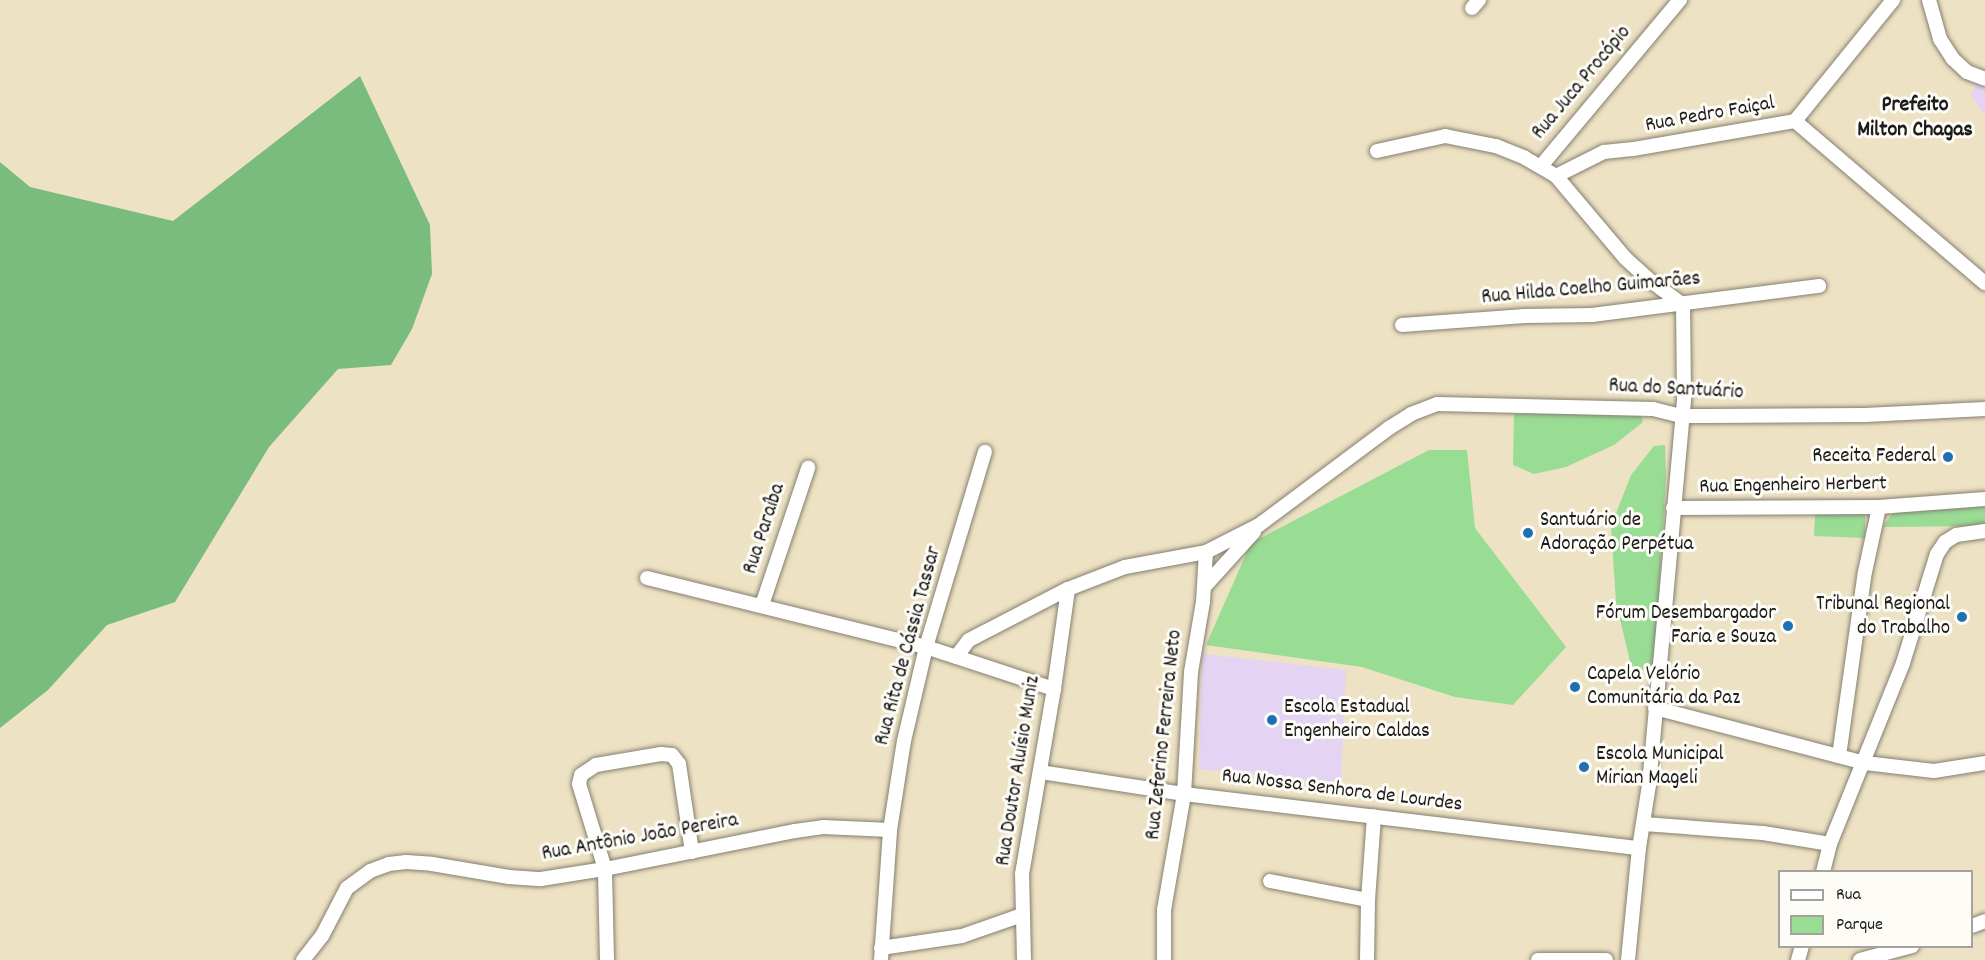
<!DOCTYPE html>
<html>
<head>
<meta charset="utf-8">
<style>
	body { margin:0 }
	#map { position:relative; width:1985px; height:960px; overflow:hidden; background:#ede2c3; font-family:Dekko,sans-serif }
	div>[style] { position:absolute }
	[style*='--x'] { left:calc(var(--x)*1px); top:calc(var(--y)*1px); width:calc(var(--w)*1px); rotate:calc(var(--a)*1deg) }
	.built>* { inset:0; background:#e4d3f2 }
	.green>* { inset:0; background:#99dc94 }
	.forest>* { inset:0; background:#7abc7e }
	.roads { filter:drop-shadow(0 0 2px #847f70) drop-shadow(0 0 2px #847f70) }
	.minor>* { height:14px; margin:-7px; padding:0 7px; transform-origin:7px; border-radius:7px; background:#fff }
	.dots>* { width:16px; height:16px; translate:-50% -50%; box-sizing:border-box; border:3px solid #fdfcf7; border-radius:50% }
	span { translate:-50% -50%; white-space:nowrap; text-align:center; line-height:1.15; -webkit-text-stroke:6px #fdfcf7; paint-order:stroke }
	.street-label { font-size:21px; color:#1c1c1c }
	.poi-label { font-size:21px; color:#1c1c1c }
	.right { translate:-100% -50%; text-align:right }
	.left { translate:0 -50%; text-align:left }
	.neighbourhood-label { font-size:22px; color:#1c1c1c; font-weight:700 }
	.legend { position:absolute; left:1778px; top:870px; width:195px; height:78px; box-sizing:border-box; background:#fdfcf7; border:2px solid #a3a29f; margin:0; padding:8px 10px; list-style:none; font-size:18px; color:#1c1c1c }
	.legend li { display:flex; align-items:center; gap:12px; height:30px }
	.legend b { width:30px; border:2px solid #a3a29f }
</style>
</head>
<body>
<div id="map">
	<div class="built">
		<div style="clip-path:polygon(1977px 82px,1985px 84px,1985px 115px,1971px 96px)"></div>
		<div style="clip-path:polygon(1202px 654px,1346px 670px,1341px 783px,1199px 769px)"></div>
	</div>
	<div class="green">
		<div style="clip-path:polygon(1640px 412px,1643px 422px,1614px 445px,1566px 467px,1534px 474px,1513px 465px,1514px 414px)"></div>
		<div style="clip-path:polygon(1665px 445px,1666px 478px,1654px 674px,1631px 666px,1616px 602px,1611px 526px,1631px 475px,1654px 446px)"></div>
		<div style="clip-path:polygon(1429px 450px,1467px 450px,1475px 528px,1566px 647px,1513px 705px,1455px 697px,1362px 667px,1206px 645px,1251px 543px)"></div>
		<div style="clip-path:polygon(1816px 501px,1857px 502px,1865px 515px,1865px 538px,1814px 536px)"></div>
		<div style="clip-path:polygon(1985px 501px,1985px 526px,1883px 527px,1898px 505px)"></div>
	</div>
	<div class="forest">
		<div style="clip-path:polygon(360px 76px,430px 225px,432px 274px,412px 329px,391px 365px,338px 369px,269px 447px,175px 602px,107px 625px,48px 690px,0 728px,0 162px,30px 187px,173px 221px)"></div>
	</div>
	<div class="roads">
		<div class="minor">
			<div style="--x:1929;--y:0;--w:41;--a:74.2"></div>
			<div style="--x:1940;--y:39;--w:24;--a:57"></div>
			<div style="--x:1953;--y:59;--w:19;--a:43"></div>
			<div style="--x:1967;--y:72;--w:19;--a:21"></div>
			<div style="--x:1472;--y:8;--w:11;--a:-49"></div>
			<div style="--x:1795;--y:121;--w:250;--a:40.5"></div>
			<div style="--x:1377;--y:151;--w:70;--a:-12.4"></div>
			<div style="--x:1445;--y:136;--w:52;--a:11.1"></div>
			<div style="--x:1496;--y:146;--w:31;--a:22"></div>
			<div style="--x:1525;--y:158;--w:36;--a:30"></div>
			<div style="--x:1556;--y:176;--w:107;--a:49.9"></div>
			<div style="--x:1625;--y:258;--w:31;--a:42"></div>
			<div style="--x:1648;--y:279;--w:44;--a:36.6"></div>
			<div style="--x:1541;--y:166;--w:217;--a:-50.1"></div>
			<div style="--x:1556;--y:176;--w:54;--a:-26.6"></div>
			<div style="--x:1604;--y:152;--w:30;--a:-6"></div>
			<div style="--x:1634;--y:149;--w:163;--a:-9.9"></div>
			<div style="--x:1795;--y:121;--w:156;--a:-51"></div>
			<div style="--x:1402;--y:325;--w:123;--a:-4.2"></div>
			<div style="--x:1525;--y:316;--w:67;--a:-0.9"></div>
			<div style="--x:1592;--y:315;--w:229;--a:-7.3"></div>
			<div style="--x:1673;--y:508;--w:206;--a:-0.3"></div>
			<div style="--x:1879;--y:507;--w:106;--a:-4.3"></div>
			<div style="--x:647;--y:578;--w:287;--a:13.9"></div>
			<div style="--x:926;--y:647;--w:135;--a:18.2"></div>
			<div style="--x:1205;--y:586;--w:73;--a:-47.8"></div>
			<div style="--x:762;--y:605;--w:145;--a:-71.4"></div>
			<div style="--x:956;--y:657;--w:21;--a:-53"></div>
			<div style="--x:969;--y:640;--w:111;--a:-27.3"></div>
			<div style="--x:1068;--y:589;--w:61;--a:-21.1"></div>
			<div style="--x:1125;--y:567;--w:82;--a:-10.5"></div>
			<div style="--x:1206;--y:552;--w:59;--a:-27"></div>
			<div style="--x:1259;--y:525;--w:162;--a:-36.7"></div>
			<div style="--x:1389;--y:428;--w:26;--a:-32"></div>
			<div style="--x:1411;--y:414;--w:28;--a:-21"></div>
			<div style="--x:1437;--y:404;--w:216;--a:1.3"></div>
			<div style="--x:1653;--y:409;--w:29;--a:14"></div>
			<div style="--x:1681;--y:416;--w:26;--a:0"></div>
			<div style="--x:1707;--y:416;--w:158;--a:-0.4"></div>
			<div style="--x:1865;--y:415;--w:120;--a:-2.9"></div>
			<div style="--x:1655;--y:708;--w:217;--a:14.7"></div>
			<div style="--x:1865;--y:763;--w:69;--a:6.6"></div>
			<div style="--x:1934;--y:771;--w:52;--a:-8.9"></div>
			<div style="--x:1839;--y:756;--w:186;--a:-82"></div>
			<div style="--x:1865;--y:572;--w:66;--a:-77.8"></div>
			<div style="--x:1040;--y:772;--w:146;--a:8.7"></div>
			<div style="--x:1184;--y:794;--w:458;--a:6.8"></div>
			<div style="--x:1644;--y:824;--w:119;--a:4.3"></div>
			<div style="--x:1763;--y:833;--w:68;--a:9.3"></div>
			<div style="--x:1823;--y:872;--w:29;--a:-76"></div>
			<div style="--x:1830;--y:844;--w:195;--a:-68"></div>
			<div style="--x:1903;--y:663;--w:114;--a:-72.7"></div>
			<div style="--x:1937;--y:554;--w:14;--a:-56"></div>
			<div style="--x:1945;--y:542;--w:13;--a:-32"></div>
			<div style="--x:1956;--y:535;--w:29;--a:-8"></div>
			<div style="--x:1270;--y:881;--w:100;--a:11"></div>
			<div style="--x:1972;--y:926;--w:14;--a:-21"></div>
			<div style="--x:881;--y:948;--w:82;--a:-8.4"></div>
			<div style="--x:962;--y:936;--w:64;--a:-19.3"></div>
			<div style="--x:303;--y:960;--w:31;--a:-52"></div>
			<div style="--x:322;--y:936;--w:54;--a:-62.5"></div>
			<div style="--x:347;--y:888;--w:29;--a:-36"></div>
			<div style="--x:370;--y:871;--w:20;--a:-20"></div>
			<div style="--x:389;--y:864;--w:17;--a:-7"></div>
			<div style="--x:406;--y:862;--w:26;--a:4"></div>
			<div style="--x:432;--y:864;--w:78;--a:9.6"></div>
			<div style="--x:509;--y:877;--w:32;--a:4"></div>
			<div style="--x:541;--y:879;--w:65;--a:-8.9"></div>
			<div style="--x:605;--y:869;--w:194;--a:-11.3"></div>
			<div style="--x:795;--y:831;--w:28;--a:-8"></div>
			<div style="--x:823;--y:827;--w:67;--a:2.6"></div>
			<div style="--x:607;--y:960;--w:91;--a:-91.3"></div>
			<div style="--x:605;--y:869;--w:89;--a:-107"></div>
			<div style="--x:579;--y:784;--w:9;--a:-77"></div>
			<div style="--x:581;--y:775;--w:18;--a:-34"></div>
			<div style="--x:596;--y:765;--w:66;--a:-9.6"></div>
			<div style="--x:661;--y:754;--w:11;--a:5"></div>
			<div style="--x:672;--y:755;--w:11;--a:52"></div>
			<div style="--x:679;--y:764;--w:89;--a:81.6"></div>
			<div style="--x:881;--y:960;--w:130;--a:-86"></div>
			<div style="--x:890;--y:830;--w:90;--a:-81.1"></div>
			<div style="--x:904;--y:741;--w:97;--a:-76.8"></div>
			<div style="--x:926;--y:647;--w:204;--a:-73.2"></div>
			<div style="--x:1024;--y:960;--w:86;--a:-91.3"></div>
			<div style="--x:1022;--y:874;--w:188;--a:-80.2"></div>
			<div style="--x:1054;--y:689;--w:101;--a:-82"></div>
			<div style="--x:1164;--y:960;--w:50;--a:-90"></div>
			<div style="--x:1164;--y:910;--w:118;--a:-80.2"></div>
			<div style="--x:1184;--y:794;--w:122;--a:-86.7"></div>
			<div style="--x:1191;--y:672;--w:71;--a:-80.3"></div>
			<div style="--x:1203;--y:602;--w:50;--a:-86.6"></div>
			<div style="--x:1367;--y:960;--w:60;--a:-89"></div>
			<div style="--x:1368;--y:900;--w:84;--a:-85.9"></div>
			<div style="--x:1538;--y:960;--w:68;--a:0"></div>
			<div style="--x:1628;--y:960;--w:113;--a:-84.4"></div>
			<div style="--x:1639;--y:848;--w:64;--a:-81"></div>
			<div style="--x:1649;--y:785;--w:390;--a:-84.8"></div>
			<div style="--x:1684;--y:397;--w:92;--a:-90.6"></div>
			<div style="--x:1798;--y:960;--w:15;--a:-74"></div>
			<div style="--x:1860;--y:960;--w:54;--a:-15.1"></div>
		</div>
	</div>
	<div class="dots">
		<div style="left:1948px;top:457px;background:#1f6fb2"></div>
		<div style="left:1528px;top:533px;background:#1f6fb2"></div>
		<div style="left:1962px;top:617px;background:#1f6fb2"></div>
		<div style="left:1788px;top:626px;background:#1f6fb2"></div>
		<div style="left:1575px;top:687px;background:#1f6fb2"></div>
		<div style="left:1272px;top:720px;background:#1f6fb2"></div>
		<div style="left:1584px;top:767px;background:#1f6fb2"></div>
	</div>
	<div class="street-label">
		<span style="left:1582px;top:83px;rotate:-50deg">Rua Juca Procópio</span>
		<span style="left:1710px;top:115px;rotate:-10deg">Rua Pedro Faiçal</span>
		<span style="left:1591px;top:289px;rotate:-5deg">Rua Hilda Coelho Guimarães</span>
		<span style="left:1676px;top:390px;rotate:3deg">Rua do Santuário</span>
		<span style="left:1793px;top:486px;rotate:-1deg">Rua Engenheiro Herbert</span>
		<span style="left:765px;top:529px;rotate:-72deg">Rua Paraíba</span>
		<span style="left:909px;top:646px;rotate:-75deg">Rua Rita de Cássia Tassar</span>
		<span style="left:1165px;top:735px;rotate:-84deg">Rua Zeferino Ferreira Neto</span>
		<span style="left:1019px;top:771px;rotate:-81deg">Rua Doutor Aluísio Muniz</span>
		<span style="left:1342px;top:791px;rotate:7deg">Rua Nossa Senhora de Lourdes</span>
		<span style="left:640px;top:838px;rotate:-10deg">Rua Antônio João Pereira</span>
	</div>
	<div class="poi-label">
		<span class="right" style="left:1936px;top:457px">Receita Federal</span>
		<span class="left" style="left:1540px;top:533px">Santuário de<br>Adoração Perpétua</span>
		<span class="right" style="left:1950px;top:617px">Tribunal Regional<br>do Trabalho</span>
		<span class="right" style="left:1776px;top:626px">Fórum Desembargador<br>Faria e Souza</span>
		<span class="left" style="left:1587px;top:687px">Capela Velório<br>Comunitária da Paz</span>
		<span class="left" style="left:1284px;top:720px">Escola Estadual<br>Engenheiro Caldas</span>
		<span class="left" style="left:1596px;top:767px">Escola Municipal<br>Mirian Mageli</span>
	</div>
	<div class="neighbourhood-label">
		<span style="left:1915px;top:118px">Prefeito<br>Milton Chagas</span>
	</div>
	<ul class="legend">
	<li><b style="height:8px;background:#fff"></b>Rua</li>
	<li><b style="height:16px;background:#99dc94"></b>Parque</li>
	</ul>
</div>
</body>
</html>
